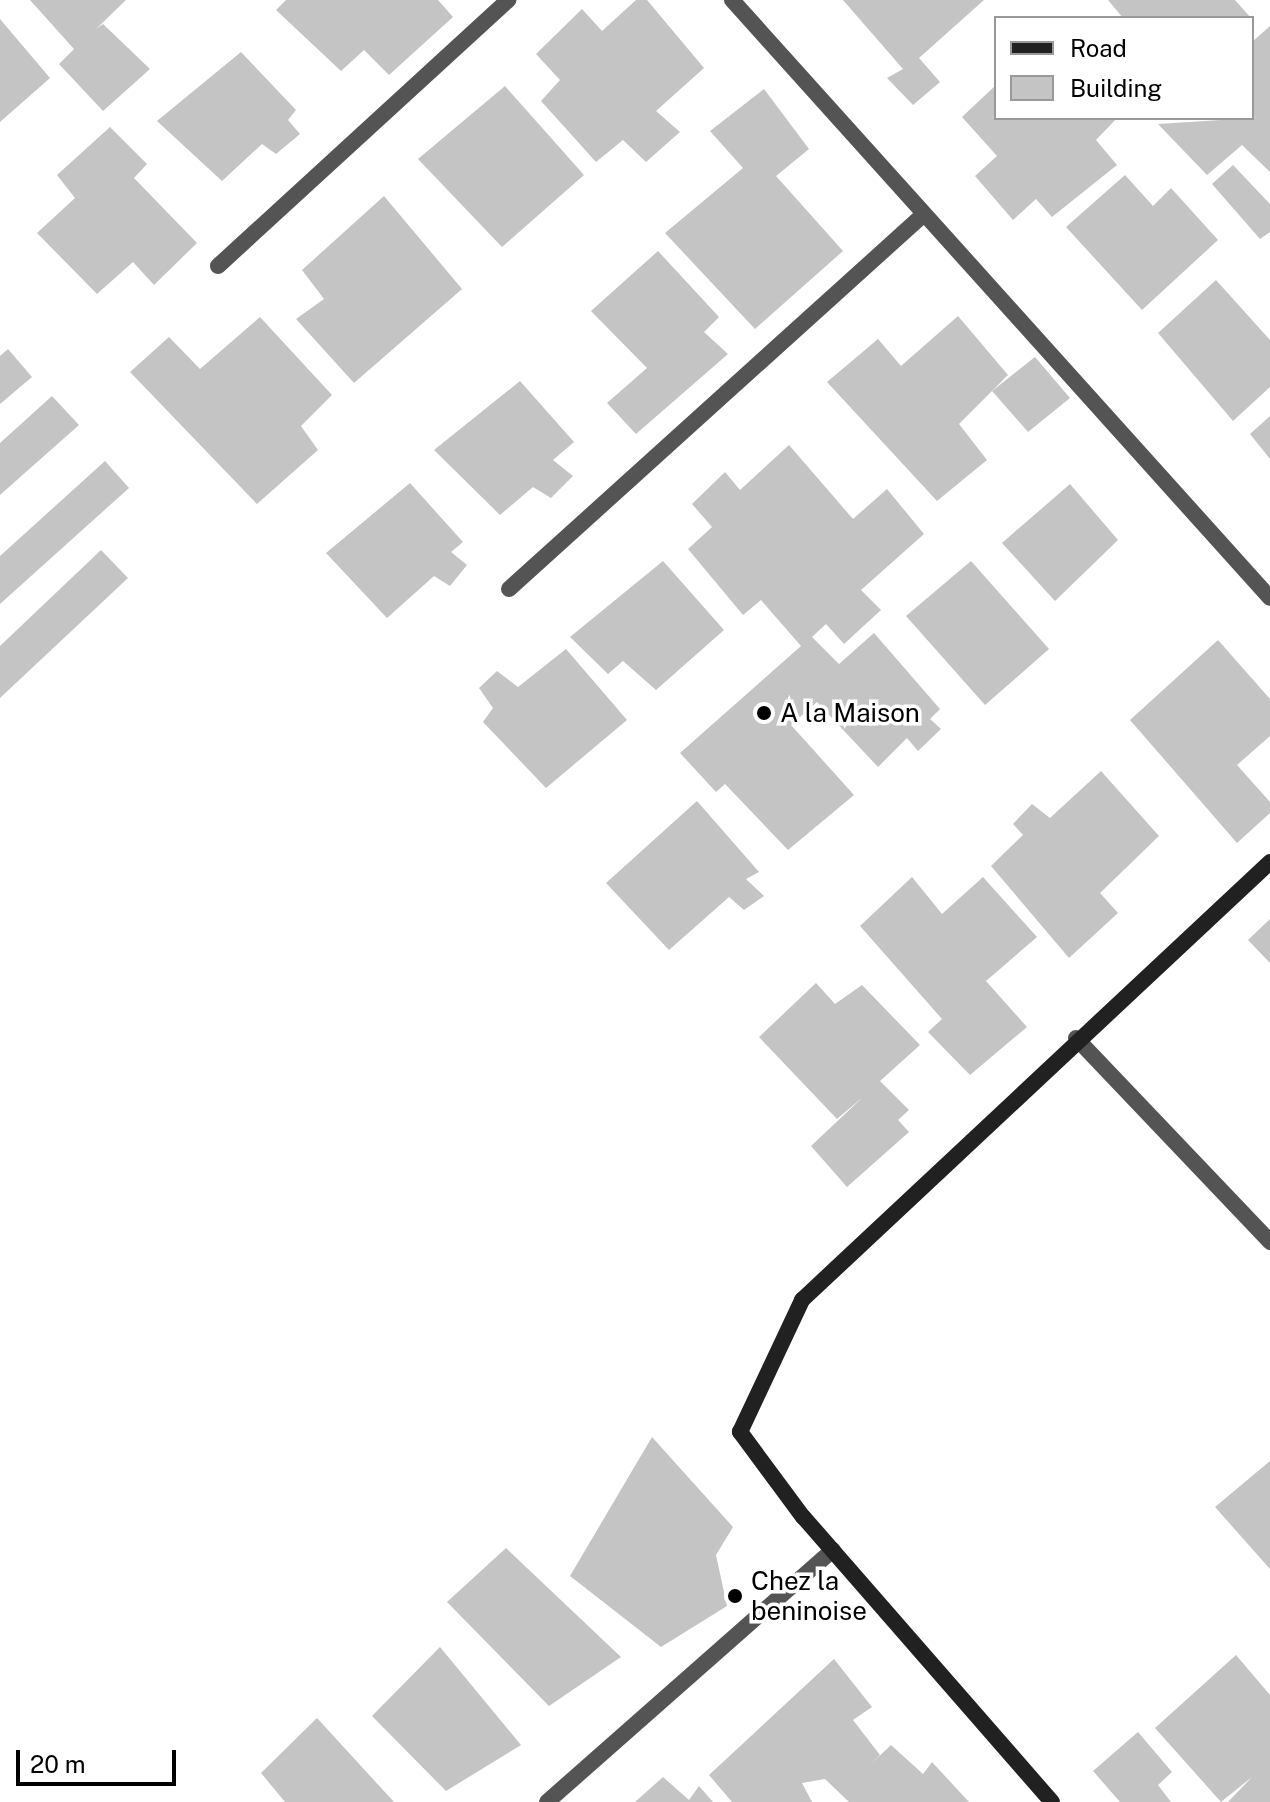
<!DOCTYPE html>
<html>
<head>
<meta charset="utf-8">
<style>
	body { margin:0 }
	#map { position:relative; width:1270px; height:1802px; overflow:hidden; background:#fff; font-family:"Public Sans",sans-serif }
	div>[style] { position:absolute }
	[style*='--x'] { left:calc(var(--x)*1px); top:calc(var(--y)*1px); width:calc(var(--w)*1px); rotate:calc(var(--a)*1deg) }
	.building>* { inset:0; background:#c4c4c4 }
	.street>* { height:16px; margin:-8px; padding:0 8px; transform-origin:8px; border-radius:8px; background:#545454 }
	.secondary>* { height:16px; margin:-8px; padding:0 8px; transform-origin:8px; border-radius:8px; background:#212121 }
	.dots>* { width:22px; height:22px; translate:-50% -50%; box-sizing:border-box; border:4px solid #fff; border-radius:50% }
	span { translate:-50% -50%; white-space:nowrap; text-align:center; line-height:1.15; -webkit-text-stroke:7px #fff; paint-order:stroke }
	.poi-label { font-size:26px; color:#000 }
	.left { translate:0 -50%; text-align:left }
	.legend { position:absolute; left:994px; top:16px; width:260px; height:104px; box-sizing:border-box; background:#fff; border:2px solid #999; margin:0; padding:10px 14px; list-style:none; font-size:24px; color:#000 }
	.legend li { display:flex; align-items:center; gap:16px; height:40px }
	.legend b { width:40px; border:2px solid #999 }
	.scale { position:absolute; left:16px; top:1750px; width:160px; height:36px; box-sizing:border-box; border:4px solid #000; border-top:0; padding-left:10px; font-size:24px; line-height:28px; white-space:nowrap; color:#000; -webkit-text-stroke:6px #fff; paint-order:stroke }
</style>
</head>
<body>
<div id="map">
	<div class="building">
		<div style="clip-path:polygon(30px 0,126px 0,96px 29px,103px 24px,150px 69px,103px 111px,59px 64px,74px 49px)"></div>
		<div style="clip-path:polygon(286px 0,438px 0,453px 17px,389px 75px,364px 50px,341px 71px,276px 10px)"></div>
		<div style="clip-path:polygon(636px 0,647px 0,704px 68px,656px 111px,680px 132px,646px 162px,623px 140px,596px 162px,541px 101px,560px 80px,536px 54px,582px 9px,602px 31px)"></div>
		<div style="clip-path:polygon(843px 0,984px 0,919px 58px,940px 82px,913px 105px,887px 78px,903px 69px)"></div>
		<div style="clip-path:polygon(1108px 0,1235px 0,1251px 18px,1123px 18px)"></div>
		<div style="clip-path:polygon(0 19px,50px 78px,0 122px)"></div>
		<div style="clip-path:polygon(1270px 26px,1270px 172px,1242px 145px,1207px 175px,1158px 124px,1252px 118px,1252px 42px)"></div>
		<div style="clip-path:polygon(241px 52px,296px 110px,288px 120px,300px 134px,276px 154px,262px 144px,222px 181px,157px 121px)"></div>
		<div style="clip-path:polygon(996px 85px,996px 118px,1117px 118px,1096px 140px,1117px 165px,1052px 217px,1036px 199px,1013px 220px,975px 176px,997px 156px,962px 117px)"></div>
		<div style="clip-path:polygon(505px 86px,584px 175px,502px 247px,418px 159px)"></div>
		<div style="clip-path:polygon(764px 89px,809px 149px,776px 176px,843px 251px,755px 329px,665px 233px,743px 168px,710px 131px)"></div>
		<div style="clip-path:polygon(110px 127px,147px 164px,134px 178px,197px 243px,154px 285px,133px 262px,97px 294px,37px 233px,75px 198px,57px 175px)"></div>
		<div style="clip-path:polygon(1233px 165px,1270px 204px,1270px 232px,1260px 239px,1212px 184px)"></div>
		<div style="clip-path:polygon(1125px 175px,1153px 206px,1171px 188px,1218px 240px,1142px 310px,1066px 227px)"></div>
		<div style="clip-path:polygon(384px 196px,462px 289px,354px 383px,296px 319px,324px 299px,302px 270px)"></div>
		<div style="clip-path:polygon(658px 251px,719px 317px,704px 332px,728px 354px,636px 434px,607px 403px,647px 368px,591px 311px)"></div>
		<div style="clip-path:polygon(1216px 280px,1270px 340px,1270px 387px,1233px 421px,1158px 333px)"></div>
		<div style="clip-path:polygon(958px 316px,1008px 375px,959px 424px,987px 460px,937px 501px,827px 382px,878px 339px,901px 366px)"></div>
		<div style="clip-path:polygon(260px 317px,332px 395px,301px 426px,318px 450px,257px 504px,130px 372px,169px 337px,200px 369px)"></div>
		<div style="clip-path:polygon(8px 349px,32px 377px,0 404px,0 356px)"></div>
		<div style="clip-path:polygon(1035px 357px,1070px 398px,1028px 432px,992px 391px)"></div>
		<div style="clip-path:polygon(520px 381px,574px 442px,553px 460px,573px 476px,551px 498px,533px 487px,500px 515px,434px 450px)"></div>
		<div style="clip-path:polygon(52px 396px,79px 425px,0 495px,0 443px)"></div>
		<div style="clip-path:polygon(1270px 416px,1270px 459px,1250px 434px)"></div>
		<div style="clip-path:polygon(789px 445px,853px 519px,887px 489px,924px 534px,861px 590px,881px 610px,844px 644px,826px 624px,812px 637px,839px 664px,874px 633px,940px 709px,930px 719px,941px 729px,918px 751px,907px 738px,878px 767px,817px 702px,791px 725px,854px 795px,788px 850px,725px 784px,716px 792px,680px 753px,801px 646px,761px 600px,743px 615px,688px 549px,712px 527px,692px 504px,725px 472px,740px 490px)"></div>
		<div style="clip-path:polygon(105px 461px,129px 488px,0 604px,0 556px)"></div>
		<div style="clip-path:polygon(410px 483px,463px 542px,451px 552px,467px 565px,450px 586px,434px 576px,387px 618px,326px 553px)"></div>
		<div style="clip-path:polygon(1070px 484px,1118px 540px,1055px 601px,1002px 543px)"></div>
		<div style="clip-path:polygon(101px 550px,128px 578px,0 698px,0 646px)"></div>
		<div style="clip-path:polygon(663px 561px,724px 630px,656px 690px,623px 661px,608px 674px,570px 637px)"></div>
		<div style="clip-path:polygon(971px 561px,1049px 649px,985px 705px,906px 616px)"></div>
		<div style="clip-path:polygon(1218px 640px,1270px 699px,1270px 736px,1237px 765px,1270px 802px,1270px 813px,1237px 843px,1130px 720px)"></div>
		<div style="clip-path:polygon(566px 649px,627px 720px,546px 788px,483px 722px,493px 708px,479px 688px,497px 671px,518px 687px)"></div>
		<div style="clip-path:polygon(1101px 771px,1159px 836px,1100px 893px,1118px 913px,1069px 958px,991px 866px,1023px 835px,1013px 824px,1032px 804px,1050px 818px)"></div>
		<div style="clip-path:polygon(697px 801px,759px 872px,746px 879px,764px 896px,744px 910px,729px 897px,669px 950px,606px 883px)"></div>
		<div style="clip-path:polygon(912px 877px,942px 914px,983px 877px,1037px 937px,986px 981px,1027px 1027px,970px 1075px,928px 1032px,942px 1019px,860px 926px)"></div>
		<div style="clip-path:polygon(1270px 919px,1270px 963px,1248px 940px)"></div>
		<div style="clip-path:polygon(816px 983px,835px 1004px,862px 985px,920px 1045px,880px 1081px,909px 1110px,898px 1120px,909px 1132px,847px 1187px,811px 1146px,863px 1097px,837px 1119px,759px 1037px)"></div>
		<div style="clip-path:polygon(652px 1437px,733px 1527px,716px 1555px,727px 1606px,661px 1647px,570px 1576px)"></div>
		<div style="clip-path:polygon(1270px 1461px,1270px 1569px,1215px 1507px)"></div>
		<div style="clip-path:polygon(506px 1548px,621px 1657px,549px 1706px,447px 1602px)"></div>
		<div style="clip-path:polygon(440px 1647px,521px 1745px,446px 1791px,372px 1716px)"></div>
		<div style="clip-path:polygon(1236px 1655px,1270px 1695px,1270px 1802px,1228px 1802px,1252px 1777px,1221px 1802px,1155px 1728px)"></div>
		<div style="clip-path:polygon(834px 1659px,872px 1707px,853px 1720px,880px 1755px,870px 1765px,891px 1745px,923px 1774px,932px 1762px,969px 1802px,849px 1802px,825px 1779px,802px 1783px,812px 1802px,732px 1802px,709px 1775px)"></div>
		<div style="clip-path:polygon(317px 1718px,394px 1802px,285px 1802px,261px 1773px)"></div>
		<div style="clip-path:polygon(1138px 1732px,1172px 1772px,1158px 1785px,1171px 1802px,1120px 1802px,1093px 1771px)"></div>
		<div style="clip-path:polygon(663px 1777px,689px 1800px,699px 1786px,713px 1802px,635px 1802px)"></div>
	</div>
	<div class="street">
		<div style="--x:732;--y:0;--w:804;--a:48.02"></div>
		<div style="--x:218;--y:266;--w:394;--a:-42.5"></div>
		<div style="--x:509;--y:589;--w:559;--a:-42.1"></div>
		<div style="--x:1076;--y:1038;--w:282;--a:46.4"></div>
		<div style="--x:547;--y:1802;--w:381;--a:-41.4"></div>
	</div>
	<div class="secondary">
		<div style="--x:1052;--y:1802;--w:378;--a:-131.1"></div>
		<div style="--x:803;--y:1517;--w:106;--a:-126.5"></div>
		<div style="--x:740;--y:1432;--w:146;--a:-64.8"></div>
		<div style="--x:802;--y:1300;--w:641;--a:-43.1"></div>
	</div>
	<div class="dots">
		<div style="left:764px;top:713px;background:#000"></div>
		<div style="left:735px;top:1596px;background:#000"></div>
	</div>
	<div class="poi-label">
		<span class="left" style="left:780px;top:713px">A la Maison</span>
		<span class="left" style="left:751px;top:1596px">Chez la<br>beninoise</span>
	</div>
	<ul class="legend">
	<li><b style="height:10px;background:#212121"></b>Road</li>
	<li><b style="height:22px;background:#c4c4c4"></b>Building</li>
	</ul>
	<div class="scale">20 m</div>
</div>
</body>
</html>
